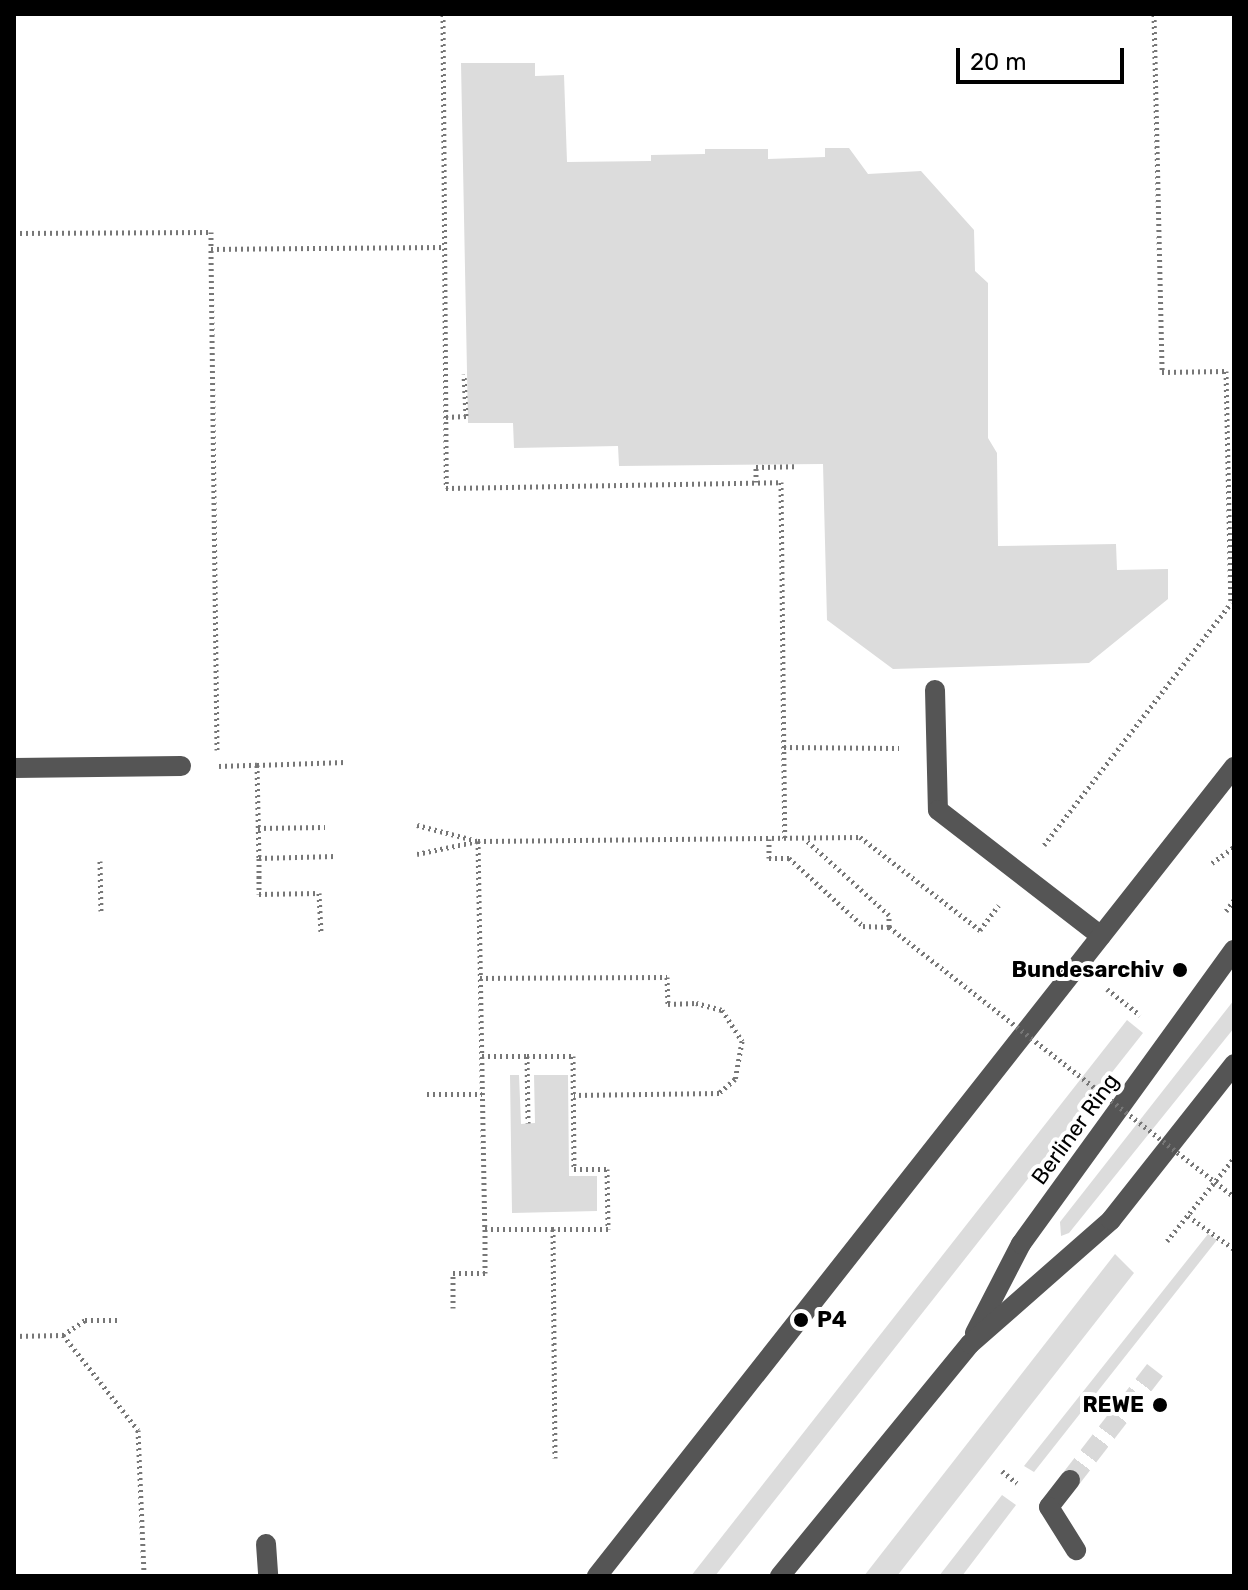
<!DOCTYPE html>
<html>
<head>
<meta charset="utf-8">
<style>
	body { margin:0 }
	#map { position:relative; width:1248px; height:1590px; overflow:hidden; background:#fff; font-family:Rubik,sans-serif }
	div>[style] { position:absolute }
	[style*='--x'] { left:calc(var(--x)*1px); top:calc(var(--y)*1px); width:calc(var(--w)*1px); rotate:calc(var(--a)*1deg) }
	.green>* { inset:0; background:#dcdcdc }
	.minor-tunnel>* { height:20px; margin-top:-10px; transform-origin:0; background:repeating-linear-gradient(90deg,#d9d9d9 0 20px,transparent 0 30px) }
	.path>* { height:5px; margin-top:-2.5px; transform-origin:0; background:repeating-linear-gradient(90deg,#777 0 2px,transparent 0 6px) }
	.minor>* { height:20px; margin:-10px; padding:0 10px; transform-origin:10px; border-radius:10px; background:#555 }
	.path-bridge>* { height:5px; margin-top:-2.5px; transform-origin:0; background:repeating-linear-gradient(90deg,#777 0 2px,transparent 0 6px) }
	.dots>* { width:22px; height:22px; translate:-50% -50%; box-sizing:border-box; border:4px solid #fff; border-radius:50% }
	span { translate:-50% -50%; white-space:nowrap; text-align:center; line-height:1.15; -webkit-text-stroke:8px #fff; paint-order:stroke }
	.poi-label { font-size:22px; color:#000; font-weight:700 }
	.right { translate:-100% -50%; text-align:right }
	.left { translate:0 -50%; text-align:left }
	.street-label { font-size:22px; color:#000 }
	.frame { position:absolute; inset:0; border:16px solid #000; pointer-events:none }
	.scale { position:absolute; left:956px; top:48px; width:168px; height:36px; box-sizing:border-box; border:4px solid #000; border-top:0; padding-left:10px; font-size:24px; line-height:28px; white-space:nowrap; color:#000; -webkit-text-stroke:6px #fff; paint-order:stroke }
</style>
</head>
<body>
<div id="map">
	<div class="green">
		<div style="clip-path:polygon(461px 63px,535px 63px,535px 76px,564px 75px,567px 162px,651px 161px,651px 155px,705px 154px,705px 149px,768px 149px,768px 159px,825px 157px,825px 148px,849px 148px,868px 174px,921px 171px,974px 230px,975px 271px,988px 283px,988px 438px,997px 453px,998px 546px,1116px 544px,1117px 570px,1168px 569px,1168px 599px,1089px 663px,893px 669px,827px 620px,823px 464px,619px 466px,618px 446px,514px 448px,513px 423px,468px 423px)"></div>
		<div style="clip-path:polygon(1234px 1000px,1234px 1028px,1069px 1233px,1061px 1236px,1060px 1222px)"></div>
		<div style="clip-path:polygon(1127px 1020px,1143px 1033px,715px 1576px,691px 1576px)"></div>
		<div style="clip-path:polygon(510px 1075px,519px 1075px,521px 1124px,535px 1123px,534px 1075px,568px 1075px,569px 1176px,597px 1176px,597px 1211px,512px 1213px)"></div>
		<div style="clip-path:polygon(1208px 1234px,1217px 1240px,1034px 1472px,1024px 1466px)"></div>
		<div style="clip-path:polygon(1115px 1254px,1134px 1273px,897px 1576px,864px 1576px)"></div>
		<div style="clip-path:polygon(1002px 1495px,1016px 1505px,962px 1576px,939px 1576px)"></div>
	</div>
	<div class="minor-tunnel">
		<div style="--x:1070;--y:1480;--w:139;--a:-52.3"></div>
	</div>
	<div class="path">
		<div style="--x:443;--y:14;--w:474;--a:89.6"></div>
		<div style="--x:446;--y:488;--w:335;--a:-1"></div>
		<div style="--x:781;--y:482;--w:357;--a:89.4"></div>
		<div style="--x:1154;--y:14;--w:358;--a:88.7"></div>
		<div style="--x:1162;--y:372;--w:64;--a:-0.9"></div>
		<div style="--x:1226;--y:371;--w:233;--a:88.8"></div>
		<div style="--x:14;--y:233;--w:197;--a:-0.3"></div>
		<div style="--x:211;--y:232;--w:17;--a:90"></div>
		<div style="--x:446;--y:417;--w:20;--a:-3"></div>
		<div style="--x:466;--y:416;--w:42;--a:-92.7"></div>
		<div style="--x:756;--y:482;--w:15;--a:-90"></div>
		<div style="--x:756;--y:467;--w:39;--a:-1"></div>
		<div style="--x:784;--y:747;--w:115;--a:0.5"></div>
		<div style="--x:217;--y:750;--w:501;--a:-90.69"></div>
		<div style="--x:211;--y:249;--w:234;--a:-0.5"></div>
		<div style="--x:257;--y:765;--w:88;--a:-2"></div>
		<div style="--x:219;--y:766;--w:38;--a:-2"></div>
		<div style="--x:257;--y:765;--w:93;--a:88.8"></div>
		<div style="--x:259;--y:858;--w:76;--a:-1.5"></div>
		<div style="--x:417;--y:825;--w:62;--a:14.9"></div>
		<div style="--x:258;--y:828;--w:67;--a:-0.9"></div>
		<div style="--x:769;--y:839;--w:19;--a:90"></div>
		<div style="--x:769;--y:858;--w:20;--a:0"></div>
		<div style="--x:789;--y:858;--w:100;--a:42.6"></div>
		<div style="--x:863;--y:926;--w:26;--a:2"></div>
		<div style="--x:889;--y:927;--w:12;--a:-90"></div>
		<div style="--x:889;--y:915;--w:113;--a:-137.9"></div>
		<div style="--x:478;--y:841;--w:388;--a:89"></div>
		<div style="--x:485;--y:1229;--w:68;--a:0"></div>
		<div style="--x:553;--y:1229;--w:229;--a:89.5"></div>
		<div style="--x:1044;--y:845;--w:306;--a:-52.3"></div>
		<div style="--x:417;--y:854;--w:62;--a:-12"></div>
		<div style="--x:478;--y:841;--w:382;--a:-0.6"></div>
		<div style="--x:860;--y:837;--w:152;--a:37.8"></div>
		<div style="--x:980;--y:930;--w:31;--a:-53"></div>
		<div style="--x:259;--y:858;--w:36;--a:90"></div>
		<div style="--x:259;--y:894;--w:60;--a:-1"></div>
		<div style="--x:319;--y:893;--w:40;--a:87.1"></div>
		<div style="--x:100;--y:861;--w:50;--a:88.9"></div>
		<div style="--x:1212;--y:863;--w:27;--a:-36"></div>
		<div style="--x:1226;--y:911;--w:14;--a:-54"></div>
		<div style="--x:480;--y:978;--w:187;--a:-0.3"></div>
		<div style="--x:667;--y:977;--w:27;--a:88"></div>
		<div style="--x:668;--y:1004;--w:28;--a:-2"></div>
		<div style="--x:696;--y:1003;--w:27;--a:15"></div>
		<div style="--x:722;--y:1010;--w:37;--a:57"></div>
		<div style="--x:742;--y:1041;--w:39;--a:100"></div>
		<div style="--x:735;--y:1079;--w:21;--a:139"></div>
		<div style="--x:719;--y:1093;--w:145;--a:179.2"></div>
		<div style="--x:1107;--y:989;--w:42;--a:38.2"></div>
		<div style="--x:482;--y:1056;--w:45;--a:0"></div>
		<div style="--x:527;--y:1056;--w:67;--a:89.1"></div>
		<div style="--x:527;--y:1056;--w:46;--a:0"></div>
		<div style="--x:573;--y:1056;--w:113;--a:89.5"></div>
		<div style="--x:574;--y:1169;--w:33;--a:0"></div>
		<div style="--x:607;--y:1169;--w:60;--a:89"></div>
		<div style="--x:608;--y:1229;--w:55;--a:180"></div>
		<div style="--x:427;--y:1094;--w:55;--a:0"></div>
		<div style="--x:1188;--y:1216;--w:57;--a:35.7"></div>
		<div style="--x:1167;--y:1241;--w:107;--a:-51.1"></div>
		<div style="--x:453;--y:1308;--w:35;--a:-90"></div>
		<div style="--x:453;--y:1273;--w:32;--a:0"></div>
		<div style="--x:485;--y:1273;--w:44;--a:-90"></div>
		<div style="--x:63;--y:1335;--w:27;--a:-34"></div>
		<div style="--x:85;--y:1320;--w:34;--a:0"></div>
		<div style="--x:14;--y:1336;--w:49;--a:-1.2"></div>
		<div style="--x:63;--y:1335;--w:121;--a:51.7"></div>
		<div style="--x:138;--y:1430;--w:146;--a:87.6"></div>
		<div style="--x:1002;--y:1471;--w:19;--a:39"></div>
	</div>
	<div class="minor">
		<div style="--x:935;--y:690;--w:120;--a:88.6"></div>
		<div style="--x:938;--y:810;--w:206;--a:37.7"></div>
		<div style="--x:14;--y:768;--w:167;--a:-0.7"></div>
		<div style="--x:975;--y:1333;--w:100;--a:-62.7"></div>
		<div style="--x:1021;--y:1244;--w:363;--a:-54.1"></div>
		<div style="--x:1070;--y:1480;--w:34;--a:128"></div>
		<div style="--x:1049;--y:1507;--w:51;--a:57.9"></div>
		<div style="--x:266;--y:1544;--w:32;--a:86"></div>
		<div style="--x:597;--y:1576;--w:1030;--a:-51.78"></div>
		<div style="--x:780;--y:1576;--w:300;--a:-50.7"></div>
		<div style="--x:970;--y:1344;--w:188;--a:-41.3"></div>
		<div style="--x:1111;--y:1220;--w:199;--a:-51.7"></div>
	</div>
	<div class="path-bridge">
		<div style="--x:889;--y:927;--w:438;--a:38"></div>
	</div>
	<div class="dots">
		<div style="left:1180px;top:970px;background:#000"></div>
		<div style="left:801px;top:1320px;background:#000"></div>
		<div style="left:1160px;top:1405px;background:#000"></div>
	</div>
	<div class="poi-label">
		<span class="right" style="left:1164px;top:970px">Bundesarchiv</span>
		<span class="left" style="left:817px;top:1320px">P4</span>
		<span class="right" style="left:1144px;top:1405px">REWE</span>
	</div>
	<div class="street-label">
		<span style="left:1075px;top:1129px;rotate:-54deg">Berliner Ring</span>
	</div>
	<div class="frame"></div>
	<div class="scale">20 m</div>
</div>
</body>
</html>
